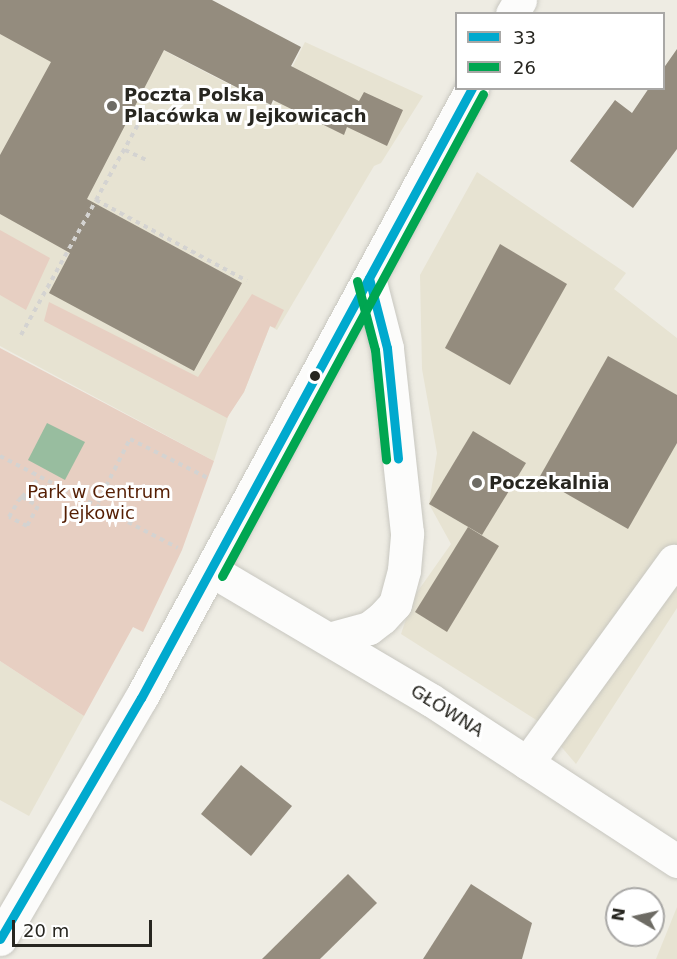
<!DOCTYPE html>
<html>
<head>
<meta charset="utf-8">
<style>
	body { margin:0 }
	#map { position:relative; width:677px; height:959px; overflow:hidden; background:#eeece3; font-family:"DejaVu Sans",sans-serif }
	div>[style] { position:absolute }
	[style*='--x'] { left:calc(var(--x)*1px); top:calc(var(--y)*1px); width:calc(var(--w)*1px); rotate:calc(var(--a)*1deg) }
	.built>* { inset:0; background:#e7e3d2 }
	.green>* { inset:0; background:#e7cfc2 }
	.water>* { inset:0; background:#98bd9f }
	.building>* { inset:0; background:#948c7e }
	.path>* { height:4px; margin-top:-2px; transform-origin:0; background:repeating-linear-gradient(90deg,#d4d3d1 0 4.5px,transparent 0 9px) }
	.roads { filter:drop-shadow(0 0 2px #c8c7c0) drop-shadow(0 0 2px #c8c7c0) }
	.minor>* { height:33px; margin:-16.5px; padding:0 16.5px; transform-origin:16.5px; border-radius:16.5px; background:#fcfcfb }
	.bus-1>* { height:9px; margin:-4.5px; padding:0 4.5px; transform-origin:4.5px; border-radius:4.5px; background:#00a9ce }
	.bus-2>* { height:9px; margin:-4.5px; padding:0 4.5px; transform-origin:4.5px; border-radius:4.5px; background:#00a651 }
	.dots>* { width:16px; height:16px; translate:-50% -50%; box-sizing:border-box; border:3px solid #fff; border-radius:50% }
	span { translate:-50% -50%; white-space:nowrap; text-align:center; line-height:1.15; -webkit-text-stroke:6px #fff; paint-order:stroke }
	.poi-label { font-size:18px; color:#272620; font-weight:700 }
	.left { translate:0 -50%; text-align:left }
	.park-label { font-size:18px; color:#551e03 }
	.street-label { font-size:18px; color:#272620 }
	.legend { position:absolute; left:455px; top:12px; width:210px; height:78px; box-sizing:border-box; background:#fff; border:2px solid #a9a8a6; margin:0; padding:8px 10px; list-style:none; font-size:18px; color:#272620 }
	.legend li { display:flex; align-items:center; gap:12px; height:30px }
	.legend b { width:30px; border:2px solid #a9a8a6 }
	.north { position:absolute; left:605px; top:887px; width:60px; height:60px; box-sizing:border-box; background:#fff; border:2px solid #a9a8a6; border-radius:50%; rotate:279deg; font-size:16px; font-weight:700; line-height:24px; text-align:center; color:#272620 }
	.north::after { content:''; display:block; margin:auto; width:21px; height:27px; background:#6d6b64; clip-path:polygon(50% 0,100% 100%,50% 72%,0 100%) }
	.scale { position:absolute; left:12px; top:920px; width:140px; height:27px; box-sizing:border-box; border:3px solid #272620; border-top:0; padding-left:8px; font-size:18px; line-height:21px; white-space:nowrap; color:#272620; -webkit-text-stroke:4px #fff; paint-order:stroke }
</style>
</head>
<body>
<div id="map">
	<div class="built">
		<div style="clip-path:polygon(0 0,125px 30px,272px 107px,305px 42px,423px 96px,381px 163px,374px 166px,277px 330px,270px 326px,244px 392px,229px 414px,214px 461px,0 346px)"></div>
		<div style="clip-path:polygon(477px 172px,626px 273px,614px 289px,677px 338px,677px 608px,576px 764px,541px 723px,401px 634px,413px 598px,451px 544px,429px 504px,437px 453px,422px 369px,420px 275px)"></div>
		<div style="clip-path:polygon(0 661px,84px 716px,29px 816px,0 800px)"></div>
		<div style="clip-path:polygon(677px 907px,677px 959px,656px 959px)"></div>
	</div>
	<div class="green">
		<div style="clip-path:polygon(0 230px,50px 258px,26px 310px,0 295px)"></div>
		<div style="clip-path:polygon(252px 294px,284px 310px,275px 328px,270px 326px,244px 392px,227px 418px,44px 321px,49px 302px,198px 377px)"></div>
		<div style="clip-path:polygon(0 348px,214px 461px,182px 550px,143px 632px,133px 627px,84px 716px,0 661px)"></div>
	</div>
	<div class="water">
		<div style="clip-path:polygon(47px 423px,85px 442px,65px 480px,28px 460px)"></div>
	</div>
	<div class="building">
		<div style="clip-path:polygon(0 0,212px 0,301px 47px,291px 66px,359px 101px,364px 92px,403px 110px,387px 146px,347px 127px,344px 135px,273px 100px,271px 105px,164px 50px,87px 199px,242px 283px,194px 371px,49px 293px,70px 253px,0 214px,0 155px,51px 62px,0 34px)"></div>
		<div style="clip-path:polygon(677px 49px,677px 149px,633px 208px,570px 161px,615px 100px,632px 113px,649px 88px,663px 88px,663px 69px)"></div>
		<div style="clip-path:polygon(500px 244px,567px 284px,510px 385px,445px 348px)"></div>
		<div style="clip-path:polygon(608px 356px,677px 395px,677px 443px,628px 529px,539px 478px)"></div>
		<div style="clip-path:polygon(473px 431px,526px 463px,482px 535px,429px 504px)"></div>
		<div style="clip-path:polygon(468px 527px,499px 546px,447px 632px,415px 612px)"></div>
		<div style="clip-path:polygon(241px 765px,292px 806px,251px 856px,201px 814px)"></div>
		<div style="clip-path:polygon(348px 874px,377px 903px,320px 959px,262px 959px)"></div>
		<div style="clip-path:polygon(471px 884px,532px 923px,522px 959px,423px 959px)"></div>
	</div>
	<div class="path">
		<div style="--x:125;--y:150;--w:26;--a:25"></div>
		<div style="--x:96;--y:200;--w:103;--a:-60.9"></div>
		<div style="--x:21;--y:335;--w:154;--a:-60.9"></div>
		<div style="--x:96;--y:200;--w:171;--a:28.2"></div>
		<div style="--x:0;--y:456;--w:200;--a:27.3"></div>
		<div style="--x:22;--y:497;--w:18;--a:29"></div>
		<div style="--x:38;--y:506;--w:23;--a:119"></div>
		<div style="--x:27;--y:526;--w:20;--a:-153"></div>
		<div style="--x:9;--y:517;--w:20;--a:-60"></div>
		<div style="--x:19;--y:500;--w:4;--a:-45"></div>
		<div style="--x:22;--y:497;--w:27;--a:-48"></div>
		<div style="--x:98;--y:502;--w:71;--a:-63.1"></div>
		<div style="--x:130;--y:439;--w:89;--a:26.6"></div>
	</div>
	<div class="roads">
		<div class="minor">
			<div style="--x:512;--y:14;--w:16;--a:-60"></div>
			<div style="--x:211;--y:570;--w:256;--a:30.6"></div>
			<div style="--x:431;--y:700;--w:294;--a:33.2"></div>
			<div style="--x:329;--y:639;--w:41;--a:-15.4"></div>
			<div style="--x:369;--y:628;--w:16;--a:-38"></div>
			<div style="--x:382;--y:618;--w:19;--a:-47"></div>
			<div style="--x:395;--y:604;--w:35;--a:-75"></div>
			<div style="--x:404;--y:570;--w:37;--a:-85"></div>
			<div style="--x:407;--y:533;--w:186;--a:-96.2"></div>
			<div style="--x:387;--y:348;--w:72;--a:-104.4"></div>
			<div style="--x:527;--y:763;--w:250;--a:-54"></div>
			<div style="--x:0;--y:939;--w:279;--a:-59.7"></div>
			<div style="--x:141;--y:698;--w:694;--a:-61.51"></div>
		</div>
	</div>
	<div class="bus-1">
		<div style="--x:369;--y:278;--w:72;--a:75.6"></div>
		<div style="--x:387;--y:348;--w:111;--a:84.3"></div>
		<div style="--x:0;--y:939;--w:279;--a:-59.7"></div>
		<div style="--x:141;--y:698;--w:694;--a:-61.51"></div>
	</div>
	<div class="bus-2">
		<div style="--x:357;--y:281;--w:71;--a:75.4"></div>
		<div style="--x:375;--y:350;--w:110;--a:84.2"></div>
		<div style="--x:222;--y:576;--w:548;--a:-61.56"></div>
	</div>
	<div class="dots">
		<div style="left:112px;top:106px;background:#6d6b64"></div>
		<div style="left:315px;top:376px;background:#272620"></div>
		<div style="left:477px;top:483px;background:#6d6b64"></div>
	</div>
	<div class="poi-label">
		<span class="left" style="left:124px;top:106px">Poczta Polska<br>Placówka w Jejkowicach</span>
		<span class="left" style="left:489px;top:483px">Poczekalnia</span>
	</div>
	<div class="park-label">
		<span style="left:99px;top:503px">Park w Centrum<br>Jejkowic</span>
	</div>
	<div class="street-label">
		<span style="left:447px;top:711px;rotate:32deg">GŁÓWNA</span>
	</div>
	<ul class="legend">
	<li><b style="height:8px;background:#00a9ce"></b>33</li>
	<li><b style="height:8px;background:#00a651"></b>26</li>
	</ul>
	<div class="north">N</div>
	<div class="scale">20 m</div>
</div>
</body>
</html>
